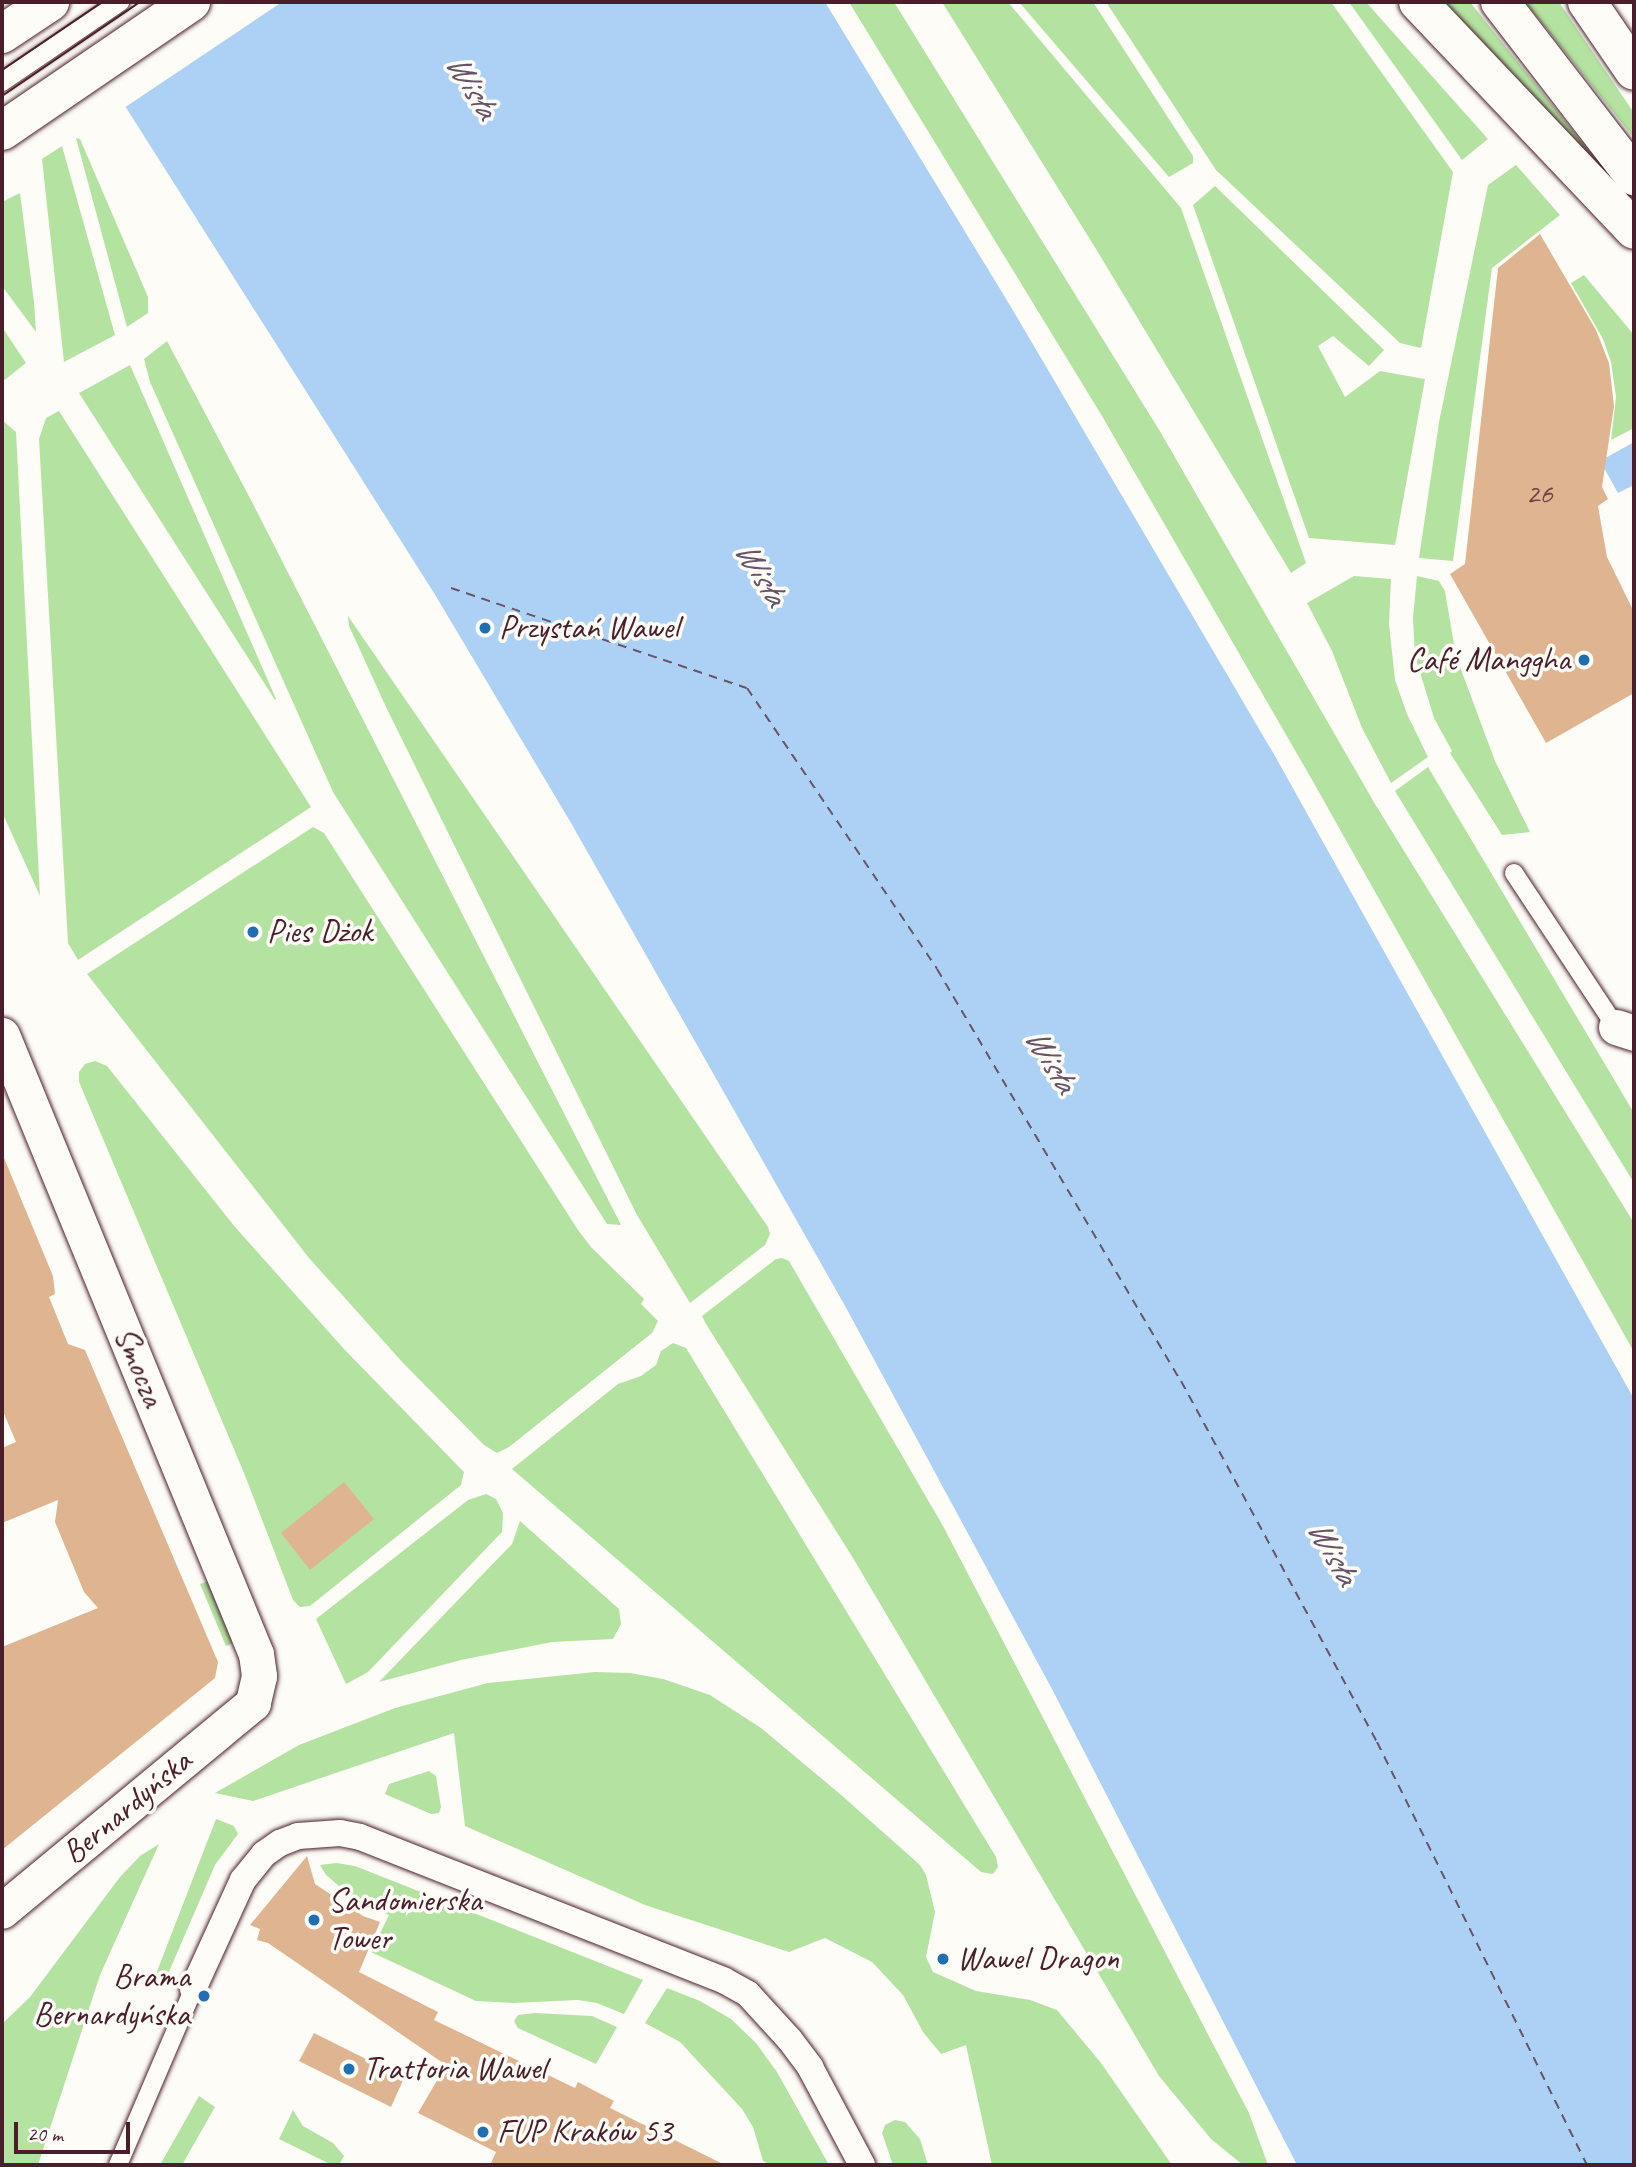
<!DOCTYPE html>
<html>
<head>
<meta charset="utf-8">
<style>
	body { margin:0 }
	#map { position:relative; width:1636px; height:2167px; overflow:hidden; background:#fdfcf7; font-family:Caveat,sans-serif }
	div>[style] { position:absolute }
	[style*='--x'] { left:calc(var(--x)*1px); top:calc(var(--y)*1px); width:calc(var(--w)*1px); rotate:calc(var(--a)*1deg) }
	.green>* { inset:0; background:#b3e2a1 }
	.water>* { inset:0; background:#acd1f5 }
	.pier>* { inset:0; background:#fdfcf7 }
	.ferry>* { height:2px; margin-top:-1px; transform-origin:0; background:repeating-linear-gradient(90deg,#675468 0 9px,transparent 0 16px) }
	.building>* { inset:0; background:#dfb490 }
	.roads { filter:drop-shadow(0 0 2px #4a1f2b) drop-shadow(0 0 2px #4a1f2b) }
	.service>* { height:18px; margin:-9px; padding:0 9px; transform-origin:9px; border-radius:9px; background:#fdfcf7 }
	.pedestrian>* { height:26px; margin:-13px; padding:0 13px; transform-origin:13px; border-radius:13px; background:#fdfcf7 }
	.minor>* { height:35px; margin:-17.5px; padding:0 17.5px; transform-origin:17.5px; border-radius:17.5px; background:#fdfcf7 }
	.tertiary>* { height:38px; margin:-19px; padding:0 19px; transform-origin:19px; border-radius:19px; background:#fdfcf7 }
	.primary>* { height:38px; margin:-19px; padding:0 19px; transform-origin:19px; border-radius:19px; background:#fdfcf7 }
	.tram>* { height:2px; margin:-1px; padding:0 1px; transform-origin:1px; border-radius:1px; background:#4a1f2b }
	.dots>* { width:19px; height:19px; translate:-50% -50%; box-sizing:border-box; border:4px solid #fdfcf7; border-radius:50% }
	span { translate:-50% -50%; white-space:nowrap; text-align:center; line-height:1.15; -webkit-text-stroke:7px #fdfcf7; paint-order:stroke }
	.number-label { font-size:30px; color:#6f4444 }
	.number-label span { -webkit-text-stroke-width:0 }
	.poi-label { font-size:33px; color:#4a1f2b }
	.left { translate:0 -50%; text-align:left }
	.right { translate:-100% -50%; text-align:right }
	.street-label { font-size:33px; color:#4a1f2b }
	.water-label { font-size:35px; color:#675468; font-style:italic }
	.frame { position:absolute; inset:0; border:4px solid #4a1f2b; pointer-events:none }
	.scale { position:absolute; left:14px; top:2122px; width:116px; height:32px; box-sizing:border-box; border:4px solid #4a1f2b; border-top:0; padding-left:9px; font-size:21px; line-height:24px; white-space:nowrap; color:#4a1f2b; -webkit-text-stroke:5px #fdfcf7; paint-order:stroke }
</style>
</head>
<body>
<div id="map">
	<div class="green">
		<div style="clip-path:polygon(849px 2px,894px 2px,1161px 433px,1375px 804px,1634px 1223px,1634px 1352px,1311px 778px,1102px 416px)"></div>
		<div style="clip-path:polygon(942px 2px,1008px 2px,1181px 208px,1306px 563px,1291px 573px,1096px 249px)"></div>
		<div style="clip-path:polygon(1019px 2px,1093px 2px,1193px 156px,1193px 163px,1169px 177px)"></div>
		<div style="clip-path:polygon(1106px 2px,1331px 2px,1453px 172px,1421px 348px,1400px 343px,1216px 170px)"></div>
		<div style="clip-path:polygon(1349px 2px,1366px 2px,1488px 139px,1462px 160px)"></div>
		<div style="clip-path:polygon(1445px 2px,1470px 2px,1591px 154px,1589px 156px)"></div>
		<div style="clip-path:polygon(1525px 2px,1559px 2px,1634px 113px,1634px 138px)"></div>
		<div style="clip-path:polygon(76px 138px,80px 139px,148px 297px,148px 313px,127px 327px)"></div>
		<div style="clip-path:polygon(62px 146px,115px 335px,64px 362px,42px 159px)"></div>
		<div style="clip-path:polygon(1516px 165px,1560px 215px,1492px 268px,1453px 561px,1419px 558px,1439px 422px,1488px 185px)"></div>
		<div style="clip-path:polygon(1215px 186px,1384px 350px,1369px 366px,1333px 336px,1318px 346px,1345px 397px,1380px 371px,1425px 379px,1395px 545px,1309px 538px,1193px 205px)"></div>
		<div style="clip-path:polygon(20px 193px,34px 302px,36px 332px,2px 286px,2px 202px)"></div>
		<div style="clip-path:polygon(1584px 275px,1634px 335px,1634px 428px,1611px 440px,1616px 397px,1611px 362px,1603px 339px,1571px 283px)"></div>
		<div style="clip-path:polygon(2px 327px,26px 363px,2px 382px)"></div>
		<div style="clip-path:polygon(167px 341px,252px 502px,621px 1225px,607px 1224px,333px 792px,150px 382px,144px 359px)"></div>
		<div style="clip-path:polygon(130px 365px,276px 699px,275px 700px,79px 393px)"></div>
		<div style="clip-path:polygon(59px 411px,311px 807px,78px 960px,68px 943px,39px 439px,46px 418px)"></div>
		<div style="clip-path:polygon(2px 420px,16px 432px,40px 896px,2px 812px)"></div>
		<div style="clip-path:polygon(1354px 576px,1391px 579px,1389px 624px,1395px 680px,1407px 714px,1428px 757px,1391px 783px,1362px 728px,1332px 651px,1307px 603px)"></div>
		<div style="clip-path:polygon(1417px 576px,1439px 581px,1445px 591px,1456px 656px,1495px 761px,1530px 832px,1502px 835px,1450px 753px,1452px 751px,1434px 718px,1415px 656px,1413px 618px)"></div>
		<div style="clip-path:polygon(348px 616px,768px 1227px,770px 1234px,765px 1245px,690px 1303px,637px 1215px,386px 707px,349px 626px)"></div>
		<div style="clip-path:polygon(1428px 767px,1634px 1113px,1634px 1183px,1395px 791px)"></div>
		<div style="clip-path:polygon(313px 827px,324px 833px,578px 1230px,591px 1247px,644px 1299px,641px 1304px,658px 1321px,652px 1333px,509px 1447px,497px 1453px,484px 1445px,404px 1364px,309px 1258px,87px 974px)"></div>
		<div style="clip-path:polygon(95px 1061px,107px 1066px,235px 1227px,344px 1349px,464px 1472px,461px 1485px,310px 1606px,300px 1607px,293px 1600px,244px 1473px,79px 1082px,79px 1072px,85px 1064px)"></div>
		<div style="clip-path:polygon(782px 1258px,789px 1261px,943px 1526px,1249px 2113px,1268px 2165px,1243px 2165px,1211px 2139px,1159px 2076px,853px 1558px,706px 1324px,702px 1316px,776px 1259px)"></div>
		<div style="clip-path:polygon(673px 1343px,686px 1348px,996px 1857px,998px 1867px,993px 1874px,981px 1872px,512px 1469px,618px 1384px,641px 1376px,656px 1365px,661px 1351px)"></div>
		<div style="clip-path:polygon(486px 1494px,496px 1499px,503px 1513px,502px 1532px,368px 1672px,346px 1684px,316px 1619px,468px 1500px)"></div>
		<div style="clip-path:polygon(520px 1521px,619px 1609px,621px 1624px,613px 1639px,552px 1642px,461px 1660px,379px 1682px,512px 1544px)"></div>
		<div style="clip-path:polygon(211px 1580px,236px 1642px,226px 1646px,200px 1584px)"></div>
		<div style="clip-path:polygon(595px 1672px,630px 1673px,663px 1679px,710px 1695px,761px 1728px,840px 1794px,920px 1865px,926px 1875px,935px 1912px,926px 1957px,933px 1972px,976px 1991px,1030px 2000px,1057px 2010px,1101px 2063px,1172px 2165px,992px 2165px,966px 2045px,941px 2054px,923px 2032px,903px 1995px,872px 1962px,825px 1938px,789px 1952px,645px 1905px,465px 1826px,454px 1733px,253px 1801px,215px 1793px,299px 1745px,395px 1708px,488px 1683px)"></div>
		<div style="clip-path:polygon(429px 1771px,436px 1776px,441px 1807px,439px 1813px,431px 1814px,385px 1794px,389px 1784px)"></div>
		<div style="clip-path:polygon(216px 1819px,234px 1826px,238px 1834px,215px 1865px,168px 1974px,160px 1976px,158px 1981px,154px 1979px)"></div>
		<div style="clip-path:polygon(159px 1844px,100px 1975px,38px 2165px,2px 2165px,2px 2024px,30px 1997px,120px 1877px,140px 1856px)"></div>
		<div style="clip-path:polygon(336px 1863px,355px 1866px,643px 1980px,624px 2014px,597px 2003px,578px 2000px,513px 2003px,476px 2001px,371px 1952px,389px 1915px,358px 1902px,326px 1875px,320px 1865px)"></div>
		<div style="clip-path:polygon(667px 1988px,700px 2001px,731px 2019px,756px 2043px,777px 2072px,829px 2165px,771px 2165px,763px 2161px,753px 2127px,742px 2109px,680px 2042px,645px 2023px)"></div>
		<div style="clip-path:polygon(535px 2013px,592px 2016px,617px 2027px,596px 2064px,518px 2028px,514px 2021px,518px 2015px)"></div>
		<div style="clip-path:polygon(199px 2096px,215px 2107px,182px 2165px,160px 2165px)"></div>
		<div style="clip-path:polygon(293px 2110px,303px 2126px,333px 2143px,344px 2156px,339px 2165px,332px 2165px,279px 2139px)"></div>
		<div style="clip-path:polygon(895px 2120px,905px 2122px,920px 2139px,928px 2165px,893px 2165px,882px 2133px,885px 2125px)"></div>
	</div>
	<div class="water">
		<div style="clip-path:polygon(59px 2px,825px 2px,1011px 307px,1275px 756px,1634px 1399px,1634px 2165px,1297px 2165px,1053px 1691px,844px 1304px,571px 823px,434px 593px)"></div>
		<div style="clip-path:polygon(1634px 442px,1634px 485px,1618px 493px,1600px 461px)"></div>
	</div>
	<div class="pier">
		<div style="clip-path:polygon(55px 2px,282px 2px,124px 108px)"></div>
	</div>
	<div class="ferry">
		<div style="--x:451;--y:588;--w:312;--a:18.7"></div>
		<div style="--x:747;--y:688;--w:339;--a:55.9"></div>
		<div style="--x:937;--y:969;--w:479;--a:59.4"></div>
		<div style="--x:1181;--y:1381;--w:411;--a:61.5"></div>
		<div style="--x:1377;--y:1742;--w:472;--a:63.6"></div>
	</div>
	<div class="building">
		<div style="clip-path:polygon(1540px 234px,1596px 330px,1609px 363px,1614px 406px,1602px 487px,1608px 499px,1598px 506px,1607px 557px,1634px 612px,1634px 693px,1546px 743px,1450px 574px,1465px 564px,1498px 268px)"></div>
		<div style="clip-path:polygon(2px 1153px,53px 1276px,55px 1294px,49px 1297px,68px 1344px,85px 1350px,218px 1662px,215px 1678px,2px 1850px,2px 1647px,98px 1608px,84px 1592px,55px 1522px,58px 1500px,2px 1523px,2px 1448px,16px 1442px,2px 1409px)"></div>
		<div style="clip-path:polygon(344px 1482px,374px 1519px,310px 1570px,281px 1533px)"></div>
		<div style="clip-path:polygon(307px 1856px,315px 1884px,363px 1916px,380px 1922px,359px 1972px,438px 2012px,434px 2020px,575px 2088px,578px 2082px,595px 2091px,614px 2101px,610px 2108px,725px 2165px,490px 2165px,496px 2152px,418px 2113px,446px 2065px,268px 1943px,257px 1940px,260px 1929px,250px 1925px)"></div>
		<div style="clip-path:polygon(314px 2033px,404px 2078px,391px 2107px,299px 2061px)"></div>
	</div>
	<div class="roads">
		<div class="service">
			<div style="--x:2;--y:82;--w:143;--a:-34.1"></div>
			<div style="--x:1514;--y:873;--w:185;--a:56.5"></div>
			<div style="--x:118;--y:2165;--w:183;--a:-66.8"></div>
		</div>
		<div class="pedestrian">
			<div style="--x:193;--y:1989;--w:120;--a:-65.4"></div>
			<div style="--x:243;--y:1880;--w:33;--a:-51"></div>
			<div style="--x:264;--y:1854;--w:19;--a:-35"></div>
			<div style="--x:280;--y:1843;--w:19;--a:-21"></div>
			<div style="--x:298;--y:1836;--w:42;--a:-4.1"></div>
			<div style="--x:340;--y:1833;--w:20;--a:11"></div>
			<div style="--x:360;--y:1837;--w:392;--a:21.5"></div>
			<div style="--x:725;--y:1981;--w:26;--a:29"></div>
			<div style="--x:748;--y:1994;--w:62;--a:47.6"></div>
			<div style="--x:790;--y:2040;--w:34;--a:53"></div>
			<div style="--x:810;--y:2067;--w:111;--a:62"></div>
		</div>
		<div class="minor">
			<div style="--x:1616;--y:1027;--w:19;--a:18"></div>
			<div style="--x:2;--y:1035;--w:669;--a:67.69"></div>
			<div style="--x:256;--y:1654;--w:22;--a:82"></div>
			<div style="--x:259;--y:1676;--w:28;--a:103"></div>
			<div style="--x:253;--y:1703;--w:326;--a:140.4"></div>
		</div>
		<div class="tertiary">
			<div style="--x:2;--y:34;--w:58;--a:-33.7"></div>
			<div style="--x:2;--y:131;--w:229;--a:-34.3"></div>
		</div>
		<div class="primary">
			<div style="--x:1418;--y:2;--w:314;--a:46.5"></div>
			<div style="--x:1500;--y:2;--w:220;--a:52.4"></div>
			<div style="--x:1587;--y:2;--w:83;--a:55.7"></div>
		</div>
	</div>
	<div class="tram">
		<div style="--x:2;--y:70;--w:121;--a:-34.2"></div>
		<div style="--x:2;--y:96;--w:167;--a:-34.3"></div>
	</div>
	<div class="dots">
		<div style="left:485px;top:628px;background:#1f6fb2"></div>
		<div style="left:1584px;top:660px;background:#1f6fb2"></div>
		<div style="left:253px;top:932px;background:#1f6fb2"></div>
		<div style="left:314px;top:1920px;background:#1f6fb2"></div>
		<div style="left:943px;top:1959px;background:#1f6fb2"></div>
		<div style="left:204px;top:1996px;background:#1f6fb2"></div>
		<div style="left:349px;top:2069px;background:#1f6fb2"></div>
		<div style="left:483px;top:2132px;background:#1f6fb2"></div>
	</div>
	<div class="number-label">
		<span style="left:1539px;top:493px">26</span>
	</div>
	<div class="poi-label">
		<span class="left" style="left:499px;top:628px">Przystań Wawel</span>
		<span class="right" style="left:1570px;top:660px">Café Manggha</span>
		<span class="left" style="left:267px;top:932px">Pies Dżok</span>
		<span class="left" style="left:328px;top:1920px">Sandomierska<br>Tower</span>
		<span class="left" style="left:957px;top:1959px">Wawel Dragon</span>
		<span class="right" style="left:190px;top:1996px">Brama<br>Bernardyńska</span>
		<span class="left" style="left:363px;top:2069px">Trattoria Wawel</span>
		<span class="left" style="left:497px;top:2132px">FUP Kraków 53</span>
	</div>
	<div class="street-label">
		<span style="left:139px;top:1367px;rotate:68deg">Smocza</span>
		<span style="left:127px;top:1807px;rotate:-40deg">Bernardyńska</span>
	</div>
	<div class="water-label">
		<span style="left:472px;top:86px;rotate:59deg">Wisła</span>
		<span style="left:761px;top:573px;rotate:59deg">Wisła</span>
		<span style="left:1051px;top:1060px;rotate:59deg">Wisła</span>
		<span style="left:1333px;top:1552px;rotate:61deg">Wisła</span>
	</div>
	<div class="frame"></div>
	<div class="scale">20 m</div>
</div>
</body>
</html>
